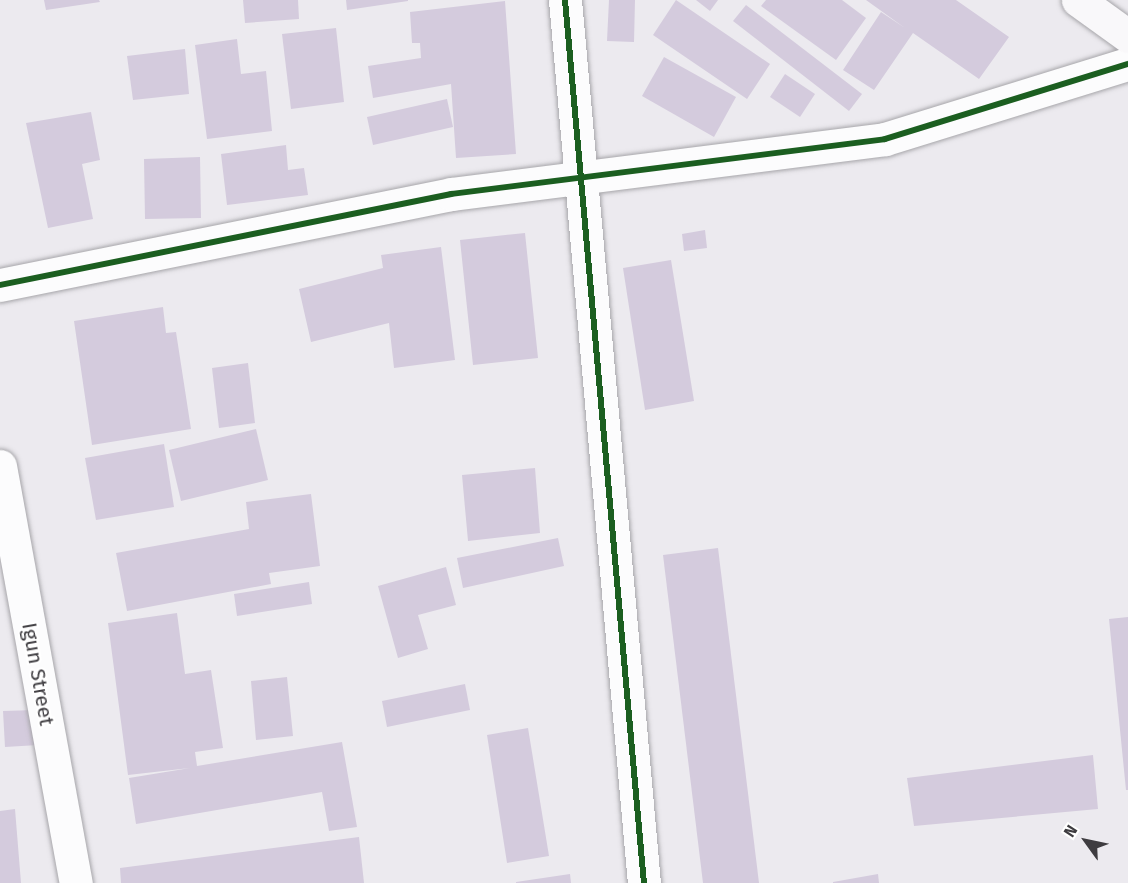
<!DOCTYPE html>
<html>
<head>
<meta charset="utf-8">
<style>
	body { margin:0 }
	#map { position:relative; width:1128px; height:883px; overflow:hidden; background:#eceaef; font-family:"Fira Sans",sans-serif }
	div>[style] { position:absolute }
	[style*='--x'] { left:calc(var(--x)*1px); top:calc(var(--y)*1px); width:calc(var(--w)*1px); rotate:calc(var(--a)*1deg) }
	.building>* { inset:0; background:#d4cbdd }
	.roads { filter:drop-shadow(0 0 2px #a7a6aa) drop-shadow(0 0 2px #a7a6aa) }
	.street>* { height:33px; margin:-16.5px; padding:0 16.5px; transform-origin:16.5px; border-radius:16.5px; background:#fcfcfd }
	.secondary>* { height:33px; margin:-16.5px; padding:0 16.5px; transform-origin:16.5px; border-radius:16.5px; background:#f9f8fa }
	.cycleway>* { height:6px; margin:-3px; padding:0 3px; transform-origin:3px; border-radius:3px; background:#1b5e20 }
	span { translate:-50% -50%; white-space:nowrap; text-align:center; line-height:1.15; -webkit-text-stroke:4.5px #fff; paint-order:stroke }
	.street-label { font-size:21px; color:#3e3c40 }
	.north { position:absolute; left:1056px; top:811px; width:60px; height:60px; -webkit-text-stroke:4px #fff; paint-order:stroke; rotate:303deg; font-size:16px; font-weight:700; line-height:24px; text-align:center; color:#3e3c40 }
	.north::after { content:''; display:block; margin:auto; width:21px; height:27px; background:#3e3c40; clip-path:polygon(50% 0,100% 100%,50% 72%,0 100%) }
</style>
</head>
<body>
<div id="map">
	<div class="building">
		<div style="clip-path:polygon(44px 0,99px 0,100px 2px,46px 10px)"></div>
		<div style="clip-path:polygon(243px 0,298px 0,299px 19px,245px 23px)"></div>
		<div style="clip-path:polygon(346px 0,408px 0,408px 1px,347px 10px)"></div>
		<div style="clip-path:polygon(609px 0,635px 0,634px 42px,607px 41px)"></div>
		<div style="clip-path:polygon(676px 0,770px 64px,747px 99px,653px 35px)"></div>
		<div style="clip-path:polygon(696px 0,718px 0,710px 11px)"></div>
		<div style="clip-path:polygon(766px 0,842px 0,866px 18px,836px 60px,761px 6px)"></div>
		<div style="clip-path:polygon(866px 0,956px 0,1009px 37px,979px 79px,913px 33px,874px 90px,843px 70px,881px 12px,905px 28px)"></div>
		<div style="clip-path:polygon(505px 1px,516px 154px,456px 158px,451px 84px,373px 98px,368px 66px,421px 58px,420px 43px,412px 43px,410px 12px)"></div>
		<div style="clip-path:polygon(746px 5px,862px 94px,849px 111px,733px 21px)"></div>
		<div style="clip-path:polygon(336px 28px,344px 102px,291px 109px,282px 34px)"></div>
		<div style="clip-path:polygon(237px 39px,241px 74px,266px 71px,272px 131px,207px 139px,195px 45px)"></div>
		<div style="clip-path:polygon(185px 49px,189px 94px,133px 100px,127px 56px)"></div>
		<div style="clip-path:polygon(664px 57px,736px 97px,714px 137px,642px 96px)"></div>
		<div style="clip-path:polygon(785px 74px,815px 94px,800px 117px,770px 97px)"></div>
		<div style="clip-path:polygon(447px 99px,453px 127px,373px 145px,367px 117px)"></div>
		<div style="clip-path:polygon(91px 112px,100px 160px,82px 164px,93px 219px,48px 228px,26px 123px)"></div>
		<div style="clip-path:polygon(286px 145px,288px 170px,304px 168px,308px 195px,227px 205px,221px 154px)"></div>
		<div style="clip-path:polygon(200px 157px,201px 218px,145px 219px,144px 159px)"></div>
		<div style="clip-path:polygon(705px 230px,707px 248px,684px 251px,682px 234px)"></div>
		<div style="clip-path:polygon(525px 233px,538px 358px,473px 365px,460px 240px)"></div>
		<div style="clip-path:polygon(441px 247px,455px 360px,394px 368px,389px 323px,311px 342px,299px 289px,383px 268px,381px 255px)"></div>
		<div style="clip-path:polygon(671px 260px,694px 401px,645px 410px,623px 268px)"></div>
		<div style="clip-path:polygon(163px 307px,166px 333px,176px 332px,191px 429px,92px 445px,74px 321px)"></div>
		<div style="clip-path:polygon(248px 363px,255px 423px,219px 428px,212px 368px)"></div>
		<div style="clip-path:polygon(256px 429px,268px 480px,181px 501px,169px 450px)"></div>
		<div style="clip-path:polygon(164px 444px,174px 507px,96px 520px,85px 458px)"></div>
		<div style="clip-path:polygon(535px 468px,540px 533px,468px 541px,462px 475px)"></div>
		<div style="clip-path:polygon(311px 494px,320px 566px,269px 573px,271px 584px,127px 611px,116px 553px,249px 529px,246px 502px)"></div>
		<div style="clip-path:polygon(558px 538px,564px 566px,463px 588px,457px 558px)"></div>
		<div style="clip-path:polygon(718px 548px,759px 883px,703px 883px,663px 555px)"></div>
		<div style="clip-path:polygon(446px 567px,456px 605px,418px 615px,428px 649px,398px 658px,378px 586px)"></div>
		<div style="clip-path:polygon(309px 582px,312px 604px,237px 616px,234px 594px)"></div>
		<div style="clip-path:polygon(177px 613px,185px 674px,211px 670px,223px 748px,195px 752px,197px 766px,342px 742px,357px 827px,329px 831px,322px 792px,136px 824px,129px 778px,190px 768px,128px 775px,108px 623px)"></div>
		<div style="clip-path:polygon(1128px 617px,1128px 790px,1126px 790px,1109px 619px)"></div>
		<div style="clip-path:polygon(287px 677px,293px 736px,256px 740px,251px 681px)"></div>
		<div style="clip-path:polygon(465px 684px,470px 710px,387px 727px,382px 701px)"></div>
		<div style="clip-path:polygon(36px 710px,38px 745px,5px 747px,3px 711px)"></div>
		<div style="clip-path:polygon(528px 728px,549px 856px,507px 863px,487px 735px)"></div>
		<div style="clip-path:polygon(1093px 755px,1098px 809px,914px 826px,907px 778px)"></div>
		<div style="clip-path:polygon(15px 809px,21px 883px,0 883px,0 811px)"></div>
		<div style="clip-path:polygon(359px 837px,364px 883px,121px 883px,120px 868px)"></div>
		<div style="clip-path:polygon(570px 874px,571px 883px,516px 883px,516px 882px)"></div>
		<div style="clip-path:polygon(878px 874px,879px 883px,833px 883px,833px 882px)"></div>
	</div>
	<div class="roads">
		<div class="street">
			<div style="--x:565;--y:0;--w:887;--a:84.89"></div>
			<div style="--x:0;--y:285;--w:460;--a:-11.4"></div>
			<div style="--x:451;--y:194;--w:437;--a:-7.2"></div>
			<div style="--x:885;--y:139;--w:254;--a:-17.2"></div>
			<div style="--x:0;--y:466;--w:424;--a:79.7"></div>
		</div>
		<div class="secondary">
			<div style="--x:1078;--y:0;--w:62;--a:35.8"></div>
		</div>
	</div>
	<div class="cycleway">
		<div style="--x:565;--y:0;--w:887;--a:84.89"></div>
		<div style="--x:0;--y:285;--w:460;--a:-11.4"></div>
		<div style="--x:451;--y:194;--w:437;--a:-7.2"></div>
		<div style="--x:885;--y:139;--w:254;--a:-17.2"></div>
	</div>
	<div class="street-label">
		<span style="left:38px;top:674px;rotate:80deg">Igun Street</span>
	</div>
	<div class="north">N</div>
</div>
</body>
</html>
